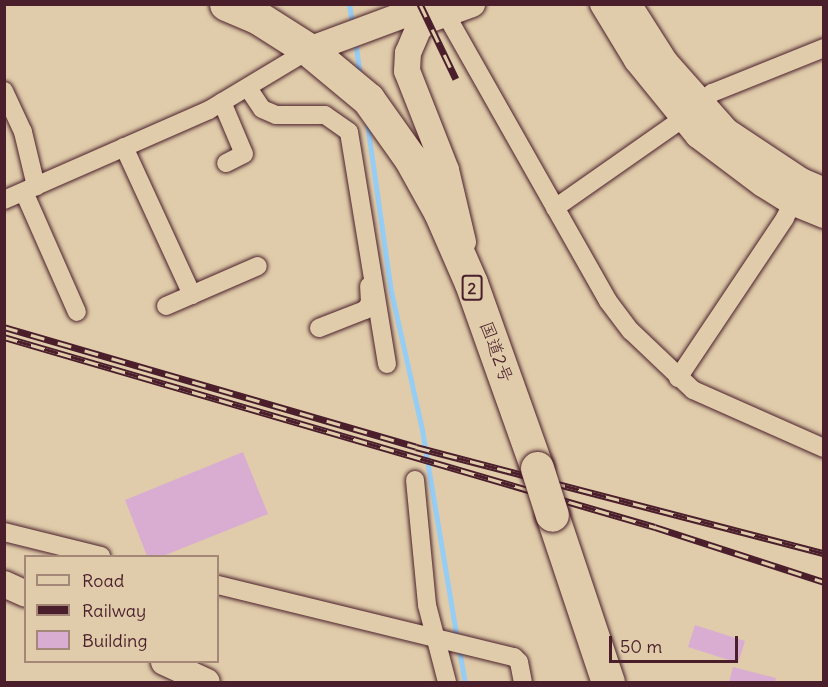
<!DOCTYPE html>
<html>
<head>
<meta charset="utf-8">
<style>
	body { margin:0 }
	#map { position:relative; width:828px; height:687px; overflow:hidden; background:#e0ccaa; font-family:Delius,"Klee One",sans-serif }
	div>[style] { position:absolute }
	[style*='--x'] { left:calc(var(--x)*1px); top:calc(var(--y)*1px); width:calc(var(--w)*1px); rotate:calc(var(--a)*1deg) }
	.stream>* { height:5px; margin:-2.5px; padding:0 2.5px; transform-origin:2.5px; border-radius:2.5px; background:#96cdf5 }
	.building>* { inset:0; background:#d9add1 }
	.roads { filter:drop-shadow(0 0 2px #4a1f2b) drop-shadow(0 0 2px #4a1f2b) }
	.street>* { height:18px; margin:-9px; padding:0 9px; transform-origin:9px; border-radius:9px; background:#e0ccaa }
	.secondary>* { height:26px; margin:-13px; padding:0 13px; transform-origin:13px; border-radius:13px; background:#e0ccaa }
	.highway>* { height:33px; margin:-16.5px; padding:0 16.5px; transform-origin:16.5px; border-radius:16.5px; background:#e0ccaa }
	.rail>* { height:7px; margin-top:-3.5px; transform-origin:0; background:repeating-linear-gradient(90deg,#e0ccaa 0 14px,#4a1f2b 0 28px); box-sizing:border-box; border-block:2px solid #4a1f2b }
	.bridges { filter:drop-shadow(0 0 2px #4a1f2b) drop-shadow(0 0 2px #4a1f2b) }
	.highway-bridge>* { height:33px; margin:-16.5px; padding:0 16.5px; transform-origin:16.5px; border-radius:16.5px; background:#e0ccaa }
	span { translate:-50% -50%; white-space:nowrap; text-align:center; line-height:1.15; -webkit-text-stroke:6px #e0ccaa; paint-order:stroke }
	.shield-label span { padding:2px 4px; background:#e0ccaa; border:2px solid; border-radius:4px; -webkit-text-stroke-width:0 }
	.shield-label { font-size:16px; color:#4a1f2b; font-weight:700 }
	.street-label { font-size:18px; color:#4a1f2b }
	.frame { position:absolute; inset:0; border:6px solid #4a1f2b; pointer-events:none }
	.legend { position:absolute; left:24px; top:555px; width:195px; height:108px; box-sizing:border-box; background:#e0ccaa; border:2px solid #a48777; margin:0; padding:8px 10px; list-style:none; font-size:18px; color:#4a1f2b }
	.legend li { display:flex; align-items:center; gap:12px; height:30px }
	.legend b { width:30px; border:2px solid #a48777 }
	.scale { position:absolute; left:609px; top:636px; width:129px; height:27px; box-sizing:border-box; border:3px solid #4a1f2b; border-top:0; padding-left:8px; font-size:18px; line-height:21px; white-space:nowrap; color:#4a1f2b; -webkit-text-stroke:4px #e0ccaa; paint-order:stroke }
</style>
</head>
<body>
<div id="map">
	<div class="stream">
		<div style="--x:349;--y:4;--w:24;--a:81"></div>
		<div style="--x:355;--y:40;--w:35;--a:82"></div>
		<div style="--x:367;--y:123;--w:170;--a:81.9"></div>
		<div style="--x:391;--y:291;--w:142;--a:77.4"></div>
		<div style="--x:422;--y:430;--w:212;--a:80.5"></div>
		<div style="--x:459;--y:649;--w:34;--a:80"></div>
	</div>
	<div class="building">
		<div style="clip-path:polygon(243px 452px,268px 514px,163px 556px,147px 556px,125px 500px)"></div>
		<div style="clip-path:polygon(695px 625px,745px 641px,738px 663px,688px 647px)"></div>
		<div style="clip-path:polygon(733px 667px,776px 678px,775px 682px,729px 682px)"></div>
	</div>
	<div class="roads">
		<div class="street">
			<div style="--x:440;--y:4;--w:341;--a:60.5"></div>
			<div style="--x:608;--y:301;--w:38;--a:53"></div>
			<div style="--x:631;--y:331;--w:86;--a:43.6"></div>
			<div style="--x:693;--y:390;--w:143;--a:23.9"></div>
			<div style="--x:248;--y:88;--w:25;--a:56"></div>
			<div style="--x:262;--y:109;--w:15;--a:23"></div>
			<div style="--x:276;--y:115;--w:49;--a:0"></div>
			<div style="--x:325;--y:115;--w:29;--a:35"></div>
			<div style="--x:349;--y:132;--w:235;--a:80.7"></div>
			<div style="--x:4;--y:91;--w:45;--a:65.1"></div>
			<div style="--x:23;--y:132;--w:56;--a:76.5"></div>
			<div style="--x:222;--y:102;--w:56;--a:67.1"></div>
			<div style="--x:244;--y:154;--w:20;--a:153"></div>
			<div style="--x:124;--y:147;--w:163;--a:65.3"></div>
			<div style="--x:24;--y:192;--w:131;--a:66.2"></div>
			<div style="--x:4;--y:200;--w:224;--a:-23.7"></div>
			<div style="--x:209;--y:110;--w:117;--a:-31"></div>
			<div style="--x:555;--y:208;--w:155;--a:-35"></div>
			<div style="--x:682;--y:119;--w:40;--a:-41"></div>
			<div style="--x:712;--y:93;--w:121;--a:-21.9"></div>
			<div style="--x:166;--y:306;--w:100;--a:-23.5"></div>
			<div style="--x:319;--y:328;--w:49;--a:-21.4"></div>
			<div style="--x:365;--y:310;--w:9;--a:-54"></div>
			<div style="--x:370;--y:303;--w:17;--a:-93"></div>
			<div style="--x:678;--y:378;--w:192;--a:-56.2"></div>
			<div style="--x:785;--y:218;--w:29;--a:-65"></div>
			<div style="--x:415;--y:480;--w:126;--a:84.5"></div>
			<div style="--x:427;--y:605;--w:80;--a:75.4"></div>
			<div style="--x:4;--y:532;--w:100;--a:13.9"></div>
			<div style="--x:218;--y:585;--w:305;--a:13.7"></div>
			<div style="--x:514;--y:657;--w:7;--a:45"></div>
			<div style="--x:519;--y:662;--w:20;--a:79"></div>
		</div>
		<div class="secondary">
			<div style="--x:603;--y:4;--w:66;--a:58.7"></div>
			<div style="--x:637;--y:60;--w:97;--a:50.9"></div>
			<div style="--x:698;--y:135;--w:81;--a:37"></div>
			<div style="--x:763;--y:184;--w:34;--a:32"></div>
			<div style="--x:792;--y:202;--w:35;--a:22"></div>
			<div style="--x:628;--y:4;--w:69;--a:57.5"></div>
			<div style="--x:665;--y:62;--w:92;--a:48.5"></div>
			<div style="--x:726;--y:131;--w:90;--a:33.7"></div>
			<div style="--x:801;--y:181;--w:25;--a:23"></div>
			<div style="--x:309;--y:50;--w:132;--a:-20.4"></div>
			<div style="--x:463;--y:242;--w:74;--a:-103.3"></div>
			<div style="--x:446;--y:170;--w:106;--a:-111.5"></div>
			<div style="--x:407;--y:71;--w:18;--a:-87"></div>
			<div style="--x:408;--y:53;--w:26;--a:-67"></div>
			<div style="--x:418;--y:29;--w:13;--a:-42"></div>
			<div style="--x:428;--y:20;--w:47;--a:-20"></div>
			<div style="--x:4;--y:584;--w:24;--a:24"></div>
			<div style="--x:164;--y:662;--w:47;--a:24.9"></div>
		</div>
		<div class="highway">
			<div style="--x:226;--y:4;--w:34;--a:23"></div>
			<div style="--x:257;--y:17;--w:62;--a:32.4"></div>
			<div style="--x:309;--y:50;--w:77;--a:39.7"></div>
			<div style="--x:368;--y:99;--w:72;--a:54.6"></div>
			<div style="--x:410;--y:158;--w:62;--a:60.9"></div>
			<div style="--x:440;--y:212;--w:77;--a:66.4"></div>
			<div style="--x:471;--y:283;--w:196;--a:70.4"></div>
			<div style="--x:552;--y:515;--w:176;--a:71.5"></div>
		</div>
	</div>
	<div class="rail">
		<div style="--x:420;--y:4;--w:83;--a:64.4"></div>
		<div style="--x:4;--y:327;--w:429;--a:16.2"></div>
		<div style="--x:416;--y:447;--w:422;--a:14.6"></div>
		<div style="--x:4;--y:337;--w:678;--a:16.27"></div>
		<div style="--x:655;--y:527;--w:178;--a:18"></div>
	</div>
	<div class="bridges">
		<div class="highway-bridge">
			<div style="--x:537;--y:468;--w:49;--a:72.3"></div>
		</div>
	</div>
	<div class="shield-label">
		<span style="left:472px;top:288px">2</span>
	</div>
	<div class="street-label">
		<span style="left:496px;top:352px;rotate:70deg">国道2号</span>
	</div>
	<div class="frame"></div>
	<ul class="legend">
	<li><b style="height:8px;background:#e0ccaa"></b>Road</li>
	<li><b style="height:8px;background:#4a1f2b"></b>Railway</li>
	<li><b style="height:16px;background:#d9add1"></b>Building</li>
	</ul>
	<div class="scale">50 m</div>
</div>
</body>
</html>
